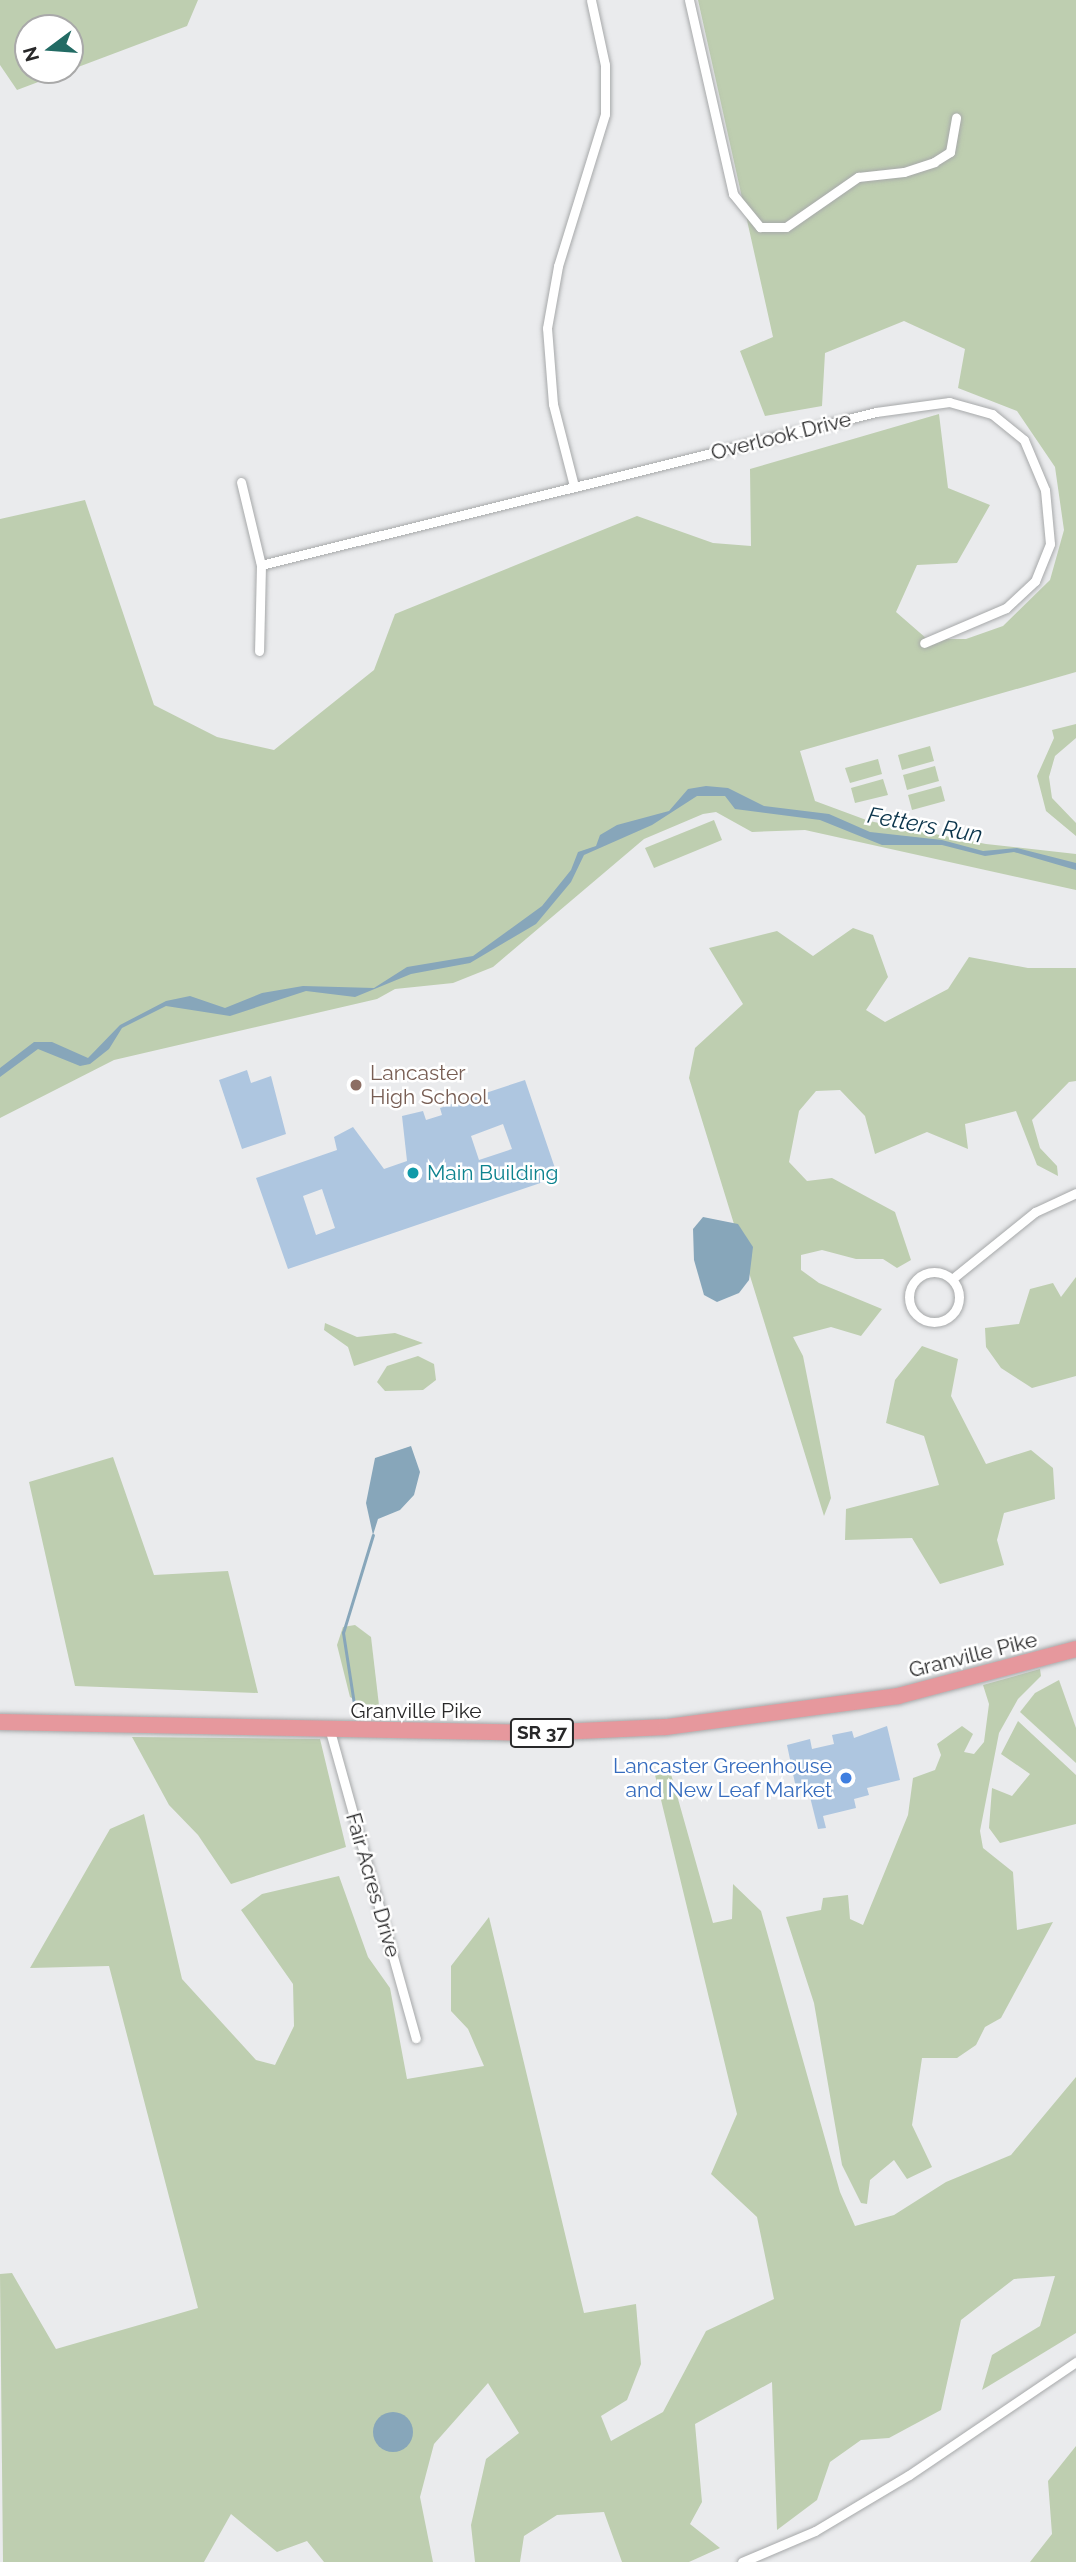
<!DOCTYPE html>
<html>
<head>
<meta charset="utf-8">
<style>
	body { margin:0 }
	#map { position:relative; width:1076px; height:2562px; overflow:hidden; background:#eaebed; font-family:Raleway,sans-serif }
	div>[style] { position:absolute }
	[style*='--x'] { left:calc(var(--x)*1px); top:calc(var(--y)*1px); width:calc(var(--w)*1px); rotate:calc(var(--a)*1deg) }
	.green>* { inset:0; background:#beceb0 }
	.water>* { inset:0; background:#87a6ba }
	.round { border-radius:50% }
	.stream>* { height:2.5px; margin:-1.25px; padding:0 1.25px; transform-origin:1.25px; border-radius:1.25px; background:#87a6ba }
	.building>* { inset:0; background:#aec6e0 }
	.roads { filter:drop-shadow(0 0 2px #a7a9aa) drop-shadow(0 0 2px #a7a9aa) }
	.street>* { height:9px; margin:-4.5px; padding:0 4.5px; transform-origin:4.5px; border-radius:4.5px; background:#fff }
	.street>.ring { margin:-4.5px; padding:0; box-sizing:content-box; background:none; border:9px solid #fff; border-radius:50% }
	.highway>* { height:16px; margin:-8px; padding:0 8px; transform-origin:8px; border-radius:8px; background:#e6989d }
	.dots>* { width:19px; height:19px; translate:-50% -50%; box-sizing:border-box; border:4px solid #fff; border-radius:50% }
	span { translate:-50% -50%; white-space:nowrap; text-align:center; line-height:1.15; -webkit-text-stroke:5px #fff; paint-order:stroke }
	.shield-label span { padding:2px 5px; background:#fff; border:2px solid; border-radius:5px; -webkit-text-stroke-width:0 }
	.shield-label { font-size:19px; color:#282829; font-weight:700 }
	.street-label { font-size:21px; color:#282829 }
	.education-label { font-size:21px; color:#785e54 }
	.left { translate:0 -50%; text-align:left }
	.culture-label { font-size:21px; color:#0d838f }
	.shop-label { font-size:21px; color:#366cbe }
	.right { translate:-100% -50%; text-align:right }
	.water-label { font-size:23px; color:#0a344b; font-style:italic }
	.north { position:absolute; left:14px; top:14px; width:70px; height:70px; box-sizing:border-box; background:#fff; border:2px solid #a9a9a9; border-radius:50%; rotate:254deg; font-size:19px; font-weight:700; line-height:28px; text-align:center; color:#282829 }
	.north::after { content:''; display:block; margin:auto; width:24px; height:32px; background:#226b64; clip-path:polygon(50% 0,100% 100%,50% 72%,0 100%) }
</style>
</head>
<body>
<div id="map">
	<div class="green">
		<div style="clip-path:polygon(evenodd,0 0,198px 0,187px 26px,17px 90px,0 65px,0 0,28px 28px,70px 28px,70px 70px,28px 70px,28px 28px)"></div>
		<div style="clip-path:polygon(698px 0,1076px 0,1076px 672px,800px 751px,815px 801px,869px 821px,986px 844px,1076px 854px,1076px 890px,805px 830px,752px 832px,716px 812px,703px 814px,644px 839px,493px 967px,453px 983px,395px 989px,377px 999px,114px 1060px,0 1118px,0 519px,85px 500px,154px 705px,217px 737px,274px 750px,374px 670px,395px 614px,637px 516px,713px 543px,751px 546px,750px 469px,939px 414px,948px 488px,990px 505px,957px 563px,917px 565px,896px 612px,927px 639px,966px 639px,1003px 626px,1050px 580px,1064px 530px,1055px 467px,1017px 411px,958px 388px,965px 349px,904px 321px,825px 353px,822px 406px,765px 416px,740px 351px,773px 337px)"></div>
		<div style="clip-path:polygon(1076px 724px,1076px 738px,1055px 756px,1049px 777px,1052px 798px,1076px 823px,1076px 836px,1046px 811px,1037px 776px,1054px 738px,1052px 730px)"></div>
		<div style="clip-path:polygon(930px 746px,934px 761px,902px 770px,898px 755px)"></div>
		<div style="clip-path:polygon(878px 759px,882px 774px,850px 783px,845px 768px)"></div>
		<div style="clip-path:polygon(935px 766px,939px 781px,907px 790px,903px 775px)"></div>
		<div style="clip-path:polygon(883px 779px,888px 795px,855px 803px,851px 788px)"></div>
		<div style="clip-path:polygon(941px 786px,945px 801px,912px 810px,908px 795px)"></div>
		<div style="clip-path:polygon(714px 820px,722px 840px,654px 868px,645px 848px)"></div>
		<div style="clip-path:polygon(853px 928px,873px 935px,888px 977px,866px 1010px,885px 1022px,948px 989px,969px 957px,1028px 968px,1076px 968px,1076px 1081px,1069px 1082px,1032px 1120px,1040px 1148px,1057px 1166px,1058px 1176px,1037px 1165px,1016px 1111px,965px 1124px,968px 1149px,927px 1132px,875px 1154px,865px 1116px,840px 1090px,816px 1091px,799px 1111px,789px 1162px,807px 1181px,832px 1178px,895px 1212px,911px 1260px,897px 1268px,883px 1259px,856px 1259px,822px 1250px,801px 1255px,801px 1270px,819px 1283px,882px 1309px,861px 1336px,831px 1327px,793px 1337px,803px 1356px,831px 1498px,824px 1516px,689px 1078px,695px 1048px,743px 1004px,709px 948px,777px 931px,813px 956px)"></div>
		<div style="clip-path:polygon(1076px 1277px,1076px 1376px,1032px 1388px,1001px 1368px,986px 1347px,985px 1328px,1019px 1324px,1030px 1289px,1053px 1283px,1061px 1297px)"></div>
		<div style="clip-path:polygon(325px 1323px,357px 1337px,395px 1333px,423px 1343px,354px 1366px,348px 1347px,324px 1330px)"></div>
		<div style="clip-path:polygon(922px 1346px,958px 1359px,951px 1396px,986px 1464px,1031px 1450px,1053px 1468px,1055px 1499px,1004px 1513px,997px 1540px,1004px 1565px,940px 1584px,912px 1538px,845px 1540px,846px 1509px,939px 1485px,924px 1436px,886px 1423px,895px 1380px)"></div>
		<div style="clip-path:polygon(418px 1356px,434px 1364px,436px 1380px,423px 1390px,385px 1391px,377px 1382px,387px 1366px)"></div>
		<div style="clip-path:polygon(113px 1457px,154px 1575px,228px 1571px,258px 1693px,75px 1686px,29px 1482px)"></div>
		<div style="clip-path:polygon(355px 1625px,371px 1637px,380px 1714px,350px 1697px,337px 1645px,343px 1627px)"></div>
		<div style="clip-path:polygon(1040px 1669px,1041px 1676px,1018px 1699px,999px 1733px,980px 1831px,983px 1848px,1013px 1872px,1017px 1930px,1053px 1922px,1001px 2018px,985px 2027px,976px 2045px,957px 2058px,922px 2058px,912px 2125px,932px 2167px,907px 2179px,894px 2160px,870px 2180px,867px 2204px,861px 2203px,842px 2165px,814px 2003px,786px 1917px,821px 1910px,823px 1898px,848px 1895px,850px 1919px,863px 1925px,908px 1815px,913px 1778px,935px 1770px,941px 1755px,937px 1744px,962px 1726px,973px 1734px,964px 1752px,974px 1754px,984px 1742px,989px 1704px,983px 1685px)"></div>
		<div style="clip-path:polygon(1059px 1680px,1076px 1728px,1076px 1763px,1020px 1712px,1035px 1693px)"></div>
		<div style="clip-path:polygon(1018px 1721px,1076px 1775px,1076px 1824px,1000px 1843px,989px 1828px,992px 1788px,1012px 1796px,1030px 1774px,1001px 1754px)"></div>
		<div style="clip-path:polygon(132px 1737px,320px 1739px,346px 1847px,231px 1884px,198px 1835px,169px 1805px)"></div>
		<div style="clip-path:polygon(671px 1774px,713px 1923px,732px 1919px,733px 1884px,761px 1911px,840px 2192px,855px 2226px,894px 2215px,946px 2182px,1011px 2155px,1076px 2077px,1076px 2333px,982px 2390px,992px 2355px,1040px 2326px,1055px 2276px,1014px 2279px,961px 2320px,941px 2410px,889px 2438px,861px 2440px,830px 2462px,817px 2500px,777px 2530px,772px 2382px,695px 2424px,702px 2502px,690px 2524px,720px 2548px,689px 2562px,622px 2562px,604px 2512px,557px 2515px,524px 2536px,520px 2562px,475px 2562px,471px 2525px,486px 2459px,519px 2433px,488px 2383px,434px 2444px,420px 2497px,433px 2562px,324px 2562px,307px 2541px,277px 2552px,231px 2514px,204px 2562px,3px 2562px,0 2274px,12px 2273px,56px 2349px,198px 2308px,109px 1966px,30px 1968px,110px 1829px,144px 1814px,182px 1979px,256px 2060px,275px 2065px,294px 2026px,293px 1984px,241px 1910px,262px 1894px,339px 1876px,368px 1957px,390px 1988px,407px 2079px,484px 2066px,468px 2029px,451px 2011px,451px 1966px,489px 1917px,584px 2313px,636px 2304px,641px 2364px,627px 2400px,601px 2416px,611px 2441px,663px 2412px,706px 2331px,774px 2299px,757px 2217px,711px 2174px,737px 2114px,655px 1775px)"></div>
		<div style="clip-path:polygon(1076px 2446px,1076px 2562px,1030px 2562px,1052px 2534px,1048px 2481px)"></div>
	</div>
	<div class="water">
		<div style="clip-path:polygon(706px 786px,728px 788px,764px 806px,829px 814px,870px 832px,942px 840px,983px 851px,1017px 848px,1076px 863px,1076px 870px,1014px 852px,985px 856px,942px 845px,882px 845px,820px 820px,735px 809px,725px 796px,697px 796px,652px 825px,584px 855px,571px 882px,536px 924px,470px 963px,411px 974px,355px 997px,306px 991px,230px 1016px,166px 1006px,122px 1028px,109px 1049px,90px 1064px,80px 1066px,38px 1049px,0 1077px,0 1068px,34px 1042px,52px 1042px,88px 1058px,120px 1025px,166px 1001px,190px 996px,225px 1008px,262px 993px,303px 986px,374px 988px,407px 967px,473px 956px,542px 906px,571px 870px,578px 852px,596px 846px,600px 835px,617px 825px,669px 811px,688px 789px)"></div>
		<div style="clip-path:polygon(703px 1217px,738px 1224px,753px 1247px,749px 1280px,739px 1293px,717px 1302px,704px 1295px,694px 1260px,693px 1229px)"></div>
		<div style="clip-path:polygon(411px 1446px,420px 1472px,414px 1495px,400px 1510px,378px 1519px,373px 1535px,366px 1503px,375px 1458px)"></div>
		<div class="round" style="left:373px;top:2412px;width:40px;height:40px"></div>
	</div>
	<div class="stream">
		<div style="--x:354;--y:1704;--w:72;--a:-98.8"></div>
		<div style="--x:343;--y:1633;--w:102;--a:-73"></div>
	</div>
	<div class="building">
		<div style="clip-path:polygon(247px 1070px,251px 1083px,271px 1076px,286px 1134px,242px 1149px,219px 1080px)"></div>
		<div style="clip-path:polygon(evenodd,525px 1080px,558px 1177px,288px 1269px,256px 1178px,337px 1150px,334px 1137px,353px 1127px,384px 1169px,407px 1161px,402px 1116px,423px 1111px,426px 1120px,442px 1115px,440px 1108px,525px 1080px,503px 1124px,512px 1149px,479px 1160px,471px 1136px,503px 1124px,525px 1080px,322px 1189px,335px 1228px,316px 1235px,303px 1196px,322px 1189px)"></div>
		<div style="clip-path:polygon(887px 1726px,900px 1780px,867px 1788px,869px 1795px,854px 1799px,856px 1808px,823px 1816px,826px 1828px,818px 1829px,807px 1785px,796px 1788px,787px 1745px,810px 1739px,812px 1749px,834px 1744px,832px 1735px,852px 1731px,854px 1738px)"></div>
	</div>
	<div class="roads">
		<div class="street">
			<div style="--x:689;--y:0;--w:199;--a:77.2"></div>
			<div style="--x:733;--y:194;--w:43;--a:50.7"></div>
			<div style="--x:760;--y:227;--w:26;--a:0"></div>
			<div style="--x:786;--y:227;--w:88;--a:-34.8"></div>
			<div style="--x:858;--y:177;--w:46;--a:-6.2"></div>
			<div style="--x:904;--y:172;--w:32;--a:-18"></div>
			<div style="--x:934;--y:162;--w:19;--a:-32"></div>
			<div style="--x:950;--y:152;--w:35;--a:-80"></div>
			<div style="--x:241;--y:482;--w:85;--a:76.5"></div>
			<div style="--x:261;--y:565;--w:86;--a:91.3"></div>
			<div style="--x:574;--y:486;--w:85;--a:-104.4"></div>
			<div style="--x:553;--y:404;--w:76;--a:-94.5"></div>
			<div style="--x:547;--y:328;--w:63;--a:-79.9"></div>
			<div style="--x:558;--y:266;--w:159;--a:-72.8"></div>
			<div style="--x:605;--y:114;--w:49;--a:-90"></div>
			<div style="--x:605;--y:65;--w:66;--a:-102.2"></div>
			<div style="--x:261;--y:565;--w:634;--a:-13.97"></div>
			<div style="--x:876;--y:412;--w:74;--a:-7.8"></div>
			<div style="--x:949;--y:402;--w:45;--a:15.6"></div>
			<div style="--x:992;--y:414;--w:41;--a:39.1"></div>
			<div style="--x:1024;--y:440;--w:54;--a:67.2"></div>
			<div style="--x:1045;--y:490;--w:54;--a:84.7"></div>
			<div style="--x:1050;--y:544;--w:40;--a:112"></div>
			<div style="--x:1035;--y:581;--w:40;--a:137"></div>
			<div style="--x:1006;--y:608;--w:89;--a:156.9"></div>
			<div class="ring" style="left:909px;top:1272px;width:41px;height:41px"></div>
			<div style="--x:952;--y:1279;--w:107;--a:-38.9"></div>
			<div style="--x:1035;--y:1212;--w:45;--a:-24.9"></div>
			<div style="--x:330;--y:1731;--w:319;--a:74.4"></div>
			<div style="--x:742;--y:2562;--w:79;--a:-23"></div>
			<div style="--x:815;--y:2531;--w:109;--a:-30.8"></div>
			<div style="--x:909;--y:2475;--w:202;--a:-34.1"></div>
		</div>
		<div class="highway">
			<div style="--x:0;--y:1722;--w:536;--a:1.18"></div>
			<div style="--x:536;--y:1733;--w:130;--a:-2.6"></div>
			<div style="--x:666;--y:1727;--w:234;--a:-7.6"></div>
			<div style="--x:898;--y:1696;--w:184;--a:-14.8"></div>
		</div>
	</div>
	<div class="dots">
		<div style="left:356px;top:1085px;background:#8d6e63"></div>
		<div style="left:413px;top:1173px;background:#0f9aa8"></div>
		<div style="left:846px;top:1778px;background:#3f7fe0"></div>
	</div>
	<div class="shield-label">
		<span style="left:542px;top:1733px">SR 37</span>
	</div>
	<div class="street-label">
		<span style="left:781px;top:436px;rotate:-14deg">Overlook Drive</span>
		<span style="left:973px;top:1655px;rotate:-14deg">Granville Pike</span>
		<span style="left:416px;top:1711px">Granville Pike</span>
		<span style="left:373px;top:1885px;rotate:74deg">Fair Acres Drive</span>
	</div>
	<div class="education-label">
		<span class="left" style="left:370px;top:1085px">Lancaster<br>High School</span>
	</div>
	<div class="culture-label">
		<span class="left" style="left:427px;top:1173px">Main Building</span>
	</div>
	<div class="shop-label">
		<span class="right" style="left:832px;top:1778px">Lancaster Greenhouse<br>and New Leaf Market</span>
	</div>
	<div class="water-label">
		<span style="left:925px;top:825px;rotate:10deg">Fetters Run</span>
	</div>
	<div class="north">N</div>
</div>
</body>
</html>
